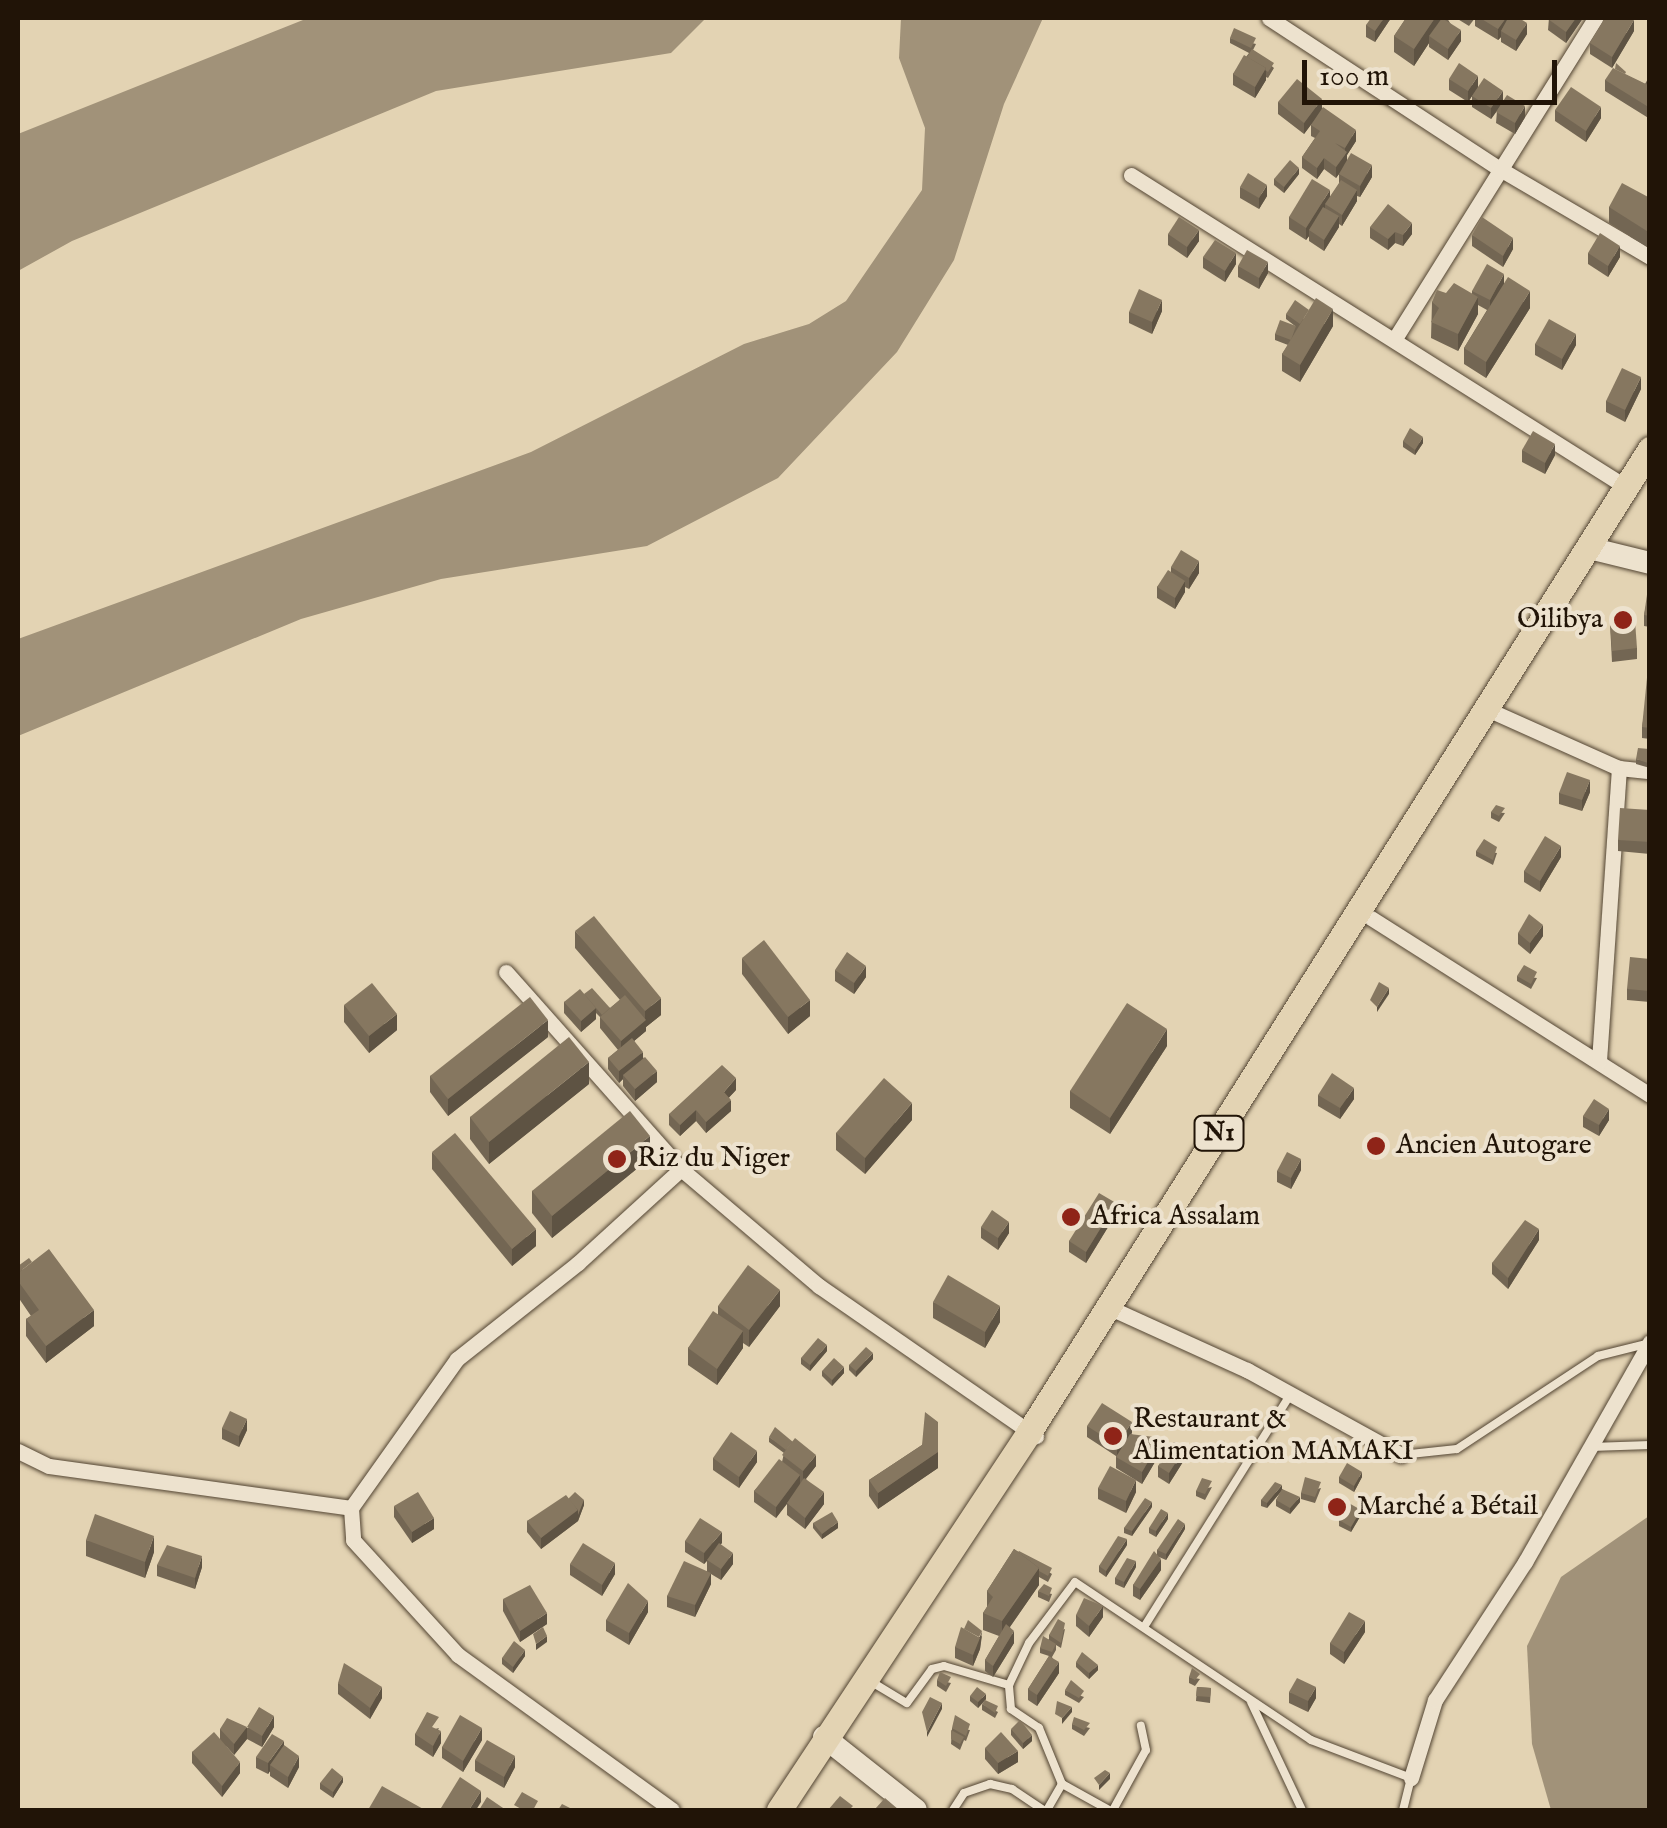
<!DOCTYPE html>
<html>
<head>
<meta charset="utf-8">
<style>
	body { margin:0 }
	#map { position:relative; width:1667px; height:1828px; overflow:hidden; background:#e3d3b3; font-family:"IM FELL English",serif }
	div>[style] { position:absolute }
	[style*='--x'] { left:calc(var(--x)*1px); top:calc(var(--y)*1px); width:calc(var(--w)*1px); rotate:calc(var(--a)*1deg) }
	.water>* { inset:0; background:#a19279 }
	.roads { filter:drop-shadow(0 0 2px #524432) drop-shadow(0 0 2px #524432) }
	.lane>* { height:8px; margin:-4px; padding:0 4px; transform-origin:4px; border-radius:4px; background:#ede2ce }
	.street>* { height:15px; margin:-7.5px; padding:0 7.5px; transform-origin:7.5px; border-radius:7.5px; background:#ede2ce }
	.secondary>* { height:22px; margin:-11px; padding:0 11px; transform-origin:11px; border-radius:11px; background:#ede2ce }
	.primary>* { height:25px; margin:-12.5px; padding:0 12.5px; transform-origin:12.5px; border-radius:12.5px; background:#e3d3b3 }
	.wall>* { inset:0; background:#736653 }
	.shaded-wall>* { inset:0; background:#5e5343 }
	.building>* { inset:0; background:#867760 }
	.dots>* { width:28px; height:28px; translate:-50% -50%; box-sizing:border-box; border:5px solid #ede2ce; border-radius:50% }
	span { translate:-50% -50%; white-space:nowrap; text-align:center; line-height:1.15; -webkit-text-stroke:8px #ede2ce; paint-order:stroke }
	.shield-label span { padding:2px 8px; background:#ede2ce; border:2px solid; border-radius:8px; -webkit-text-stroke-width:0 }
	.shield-label { font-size:25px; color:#211407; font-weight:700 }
	.poi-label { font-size:28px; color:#211407 }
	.right { translate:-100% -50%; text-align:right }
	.left { translate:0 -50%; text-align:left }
	.frame { position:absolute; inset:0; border:20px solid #211407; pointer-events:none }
	.scale { position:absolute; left:1302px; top:60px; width:255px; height:45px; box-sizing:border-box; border:5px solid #211407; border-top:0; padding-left:12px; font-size:30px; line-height:35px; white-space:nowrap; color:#211407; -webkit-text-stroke:8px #ede2ce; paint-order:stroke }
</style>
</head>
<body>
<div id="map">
	<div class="water">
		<div style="clip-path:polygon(308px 18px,706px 18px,671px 53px,436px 91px,72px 241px,18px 271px,18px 134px)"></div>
		<div style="clip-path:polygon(901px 18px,1043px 18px,1004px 104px,954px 260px,897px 352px,778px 478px,647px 546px,441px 579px,301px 619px,18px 736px,18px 639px,531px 452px,744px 344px,809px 324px,846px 301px,922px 190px,925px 128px,899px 58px)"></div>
		<div style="clip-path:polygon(1649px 1516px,1649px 1810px,1551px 1810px,1532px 1744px,1527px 1646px,1561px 1577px)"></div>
	</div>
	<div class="roads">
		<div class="lane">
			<div style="--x:1591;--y:1447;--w:59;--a:-1.9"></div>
			<div style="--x:1401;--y:1455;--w:56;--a:-6.1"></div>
			<div style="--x:1457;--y:1449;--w:169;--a:-33.4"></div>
			<div style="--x:1598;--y:1356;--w:49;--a:-14"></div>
			<div style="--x:1144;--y:1627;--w:275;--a:-57.8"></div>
			<div style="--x:875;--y:1684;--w:37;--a:31"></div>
			<div style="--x:907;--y:1703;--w:42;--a:-53.7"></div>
			<div style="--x:932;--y:1669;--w:12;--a:-14"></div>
			<div style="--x:944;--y:1666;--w:68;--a:16.3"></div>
			<div style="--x:1251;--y:1702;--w:119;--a:64.7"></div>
			<div style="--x:953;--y:1810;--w:20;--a:-57"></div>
			<div style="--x:964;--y:1793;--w:28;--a:-19"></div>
			<div style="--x:990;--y:1784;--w:23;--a:13"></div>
			<div style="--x:1012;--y:1789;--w:37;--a:34"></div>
			<div style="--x:1047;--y:1810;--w:30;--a:-60"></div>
			<div style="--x:1109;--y:1810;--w:54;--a:-151"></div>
			<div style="--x:1062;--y:1784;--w:61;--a:-112.3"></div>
			<div style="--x:1039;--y:1728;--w:34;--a:-146"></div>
			<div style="--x:1011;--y:1709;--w:24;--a:-95"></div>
			<div style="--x:1009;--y:1685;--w:47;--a:-64.5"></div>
			<div style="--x:1029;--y:1643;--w:76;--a:-53"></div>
			<div style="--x:1075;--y:1582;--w:284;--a:33.8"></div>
			<div style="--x:1311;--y:1740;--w:107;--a:20.8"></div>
			<div style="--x:1411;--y:1778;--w:33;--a:104"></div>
			<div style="--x:1113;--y:1810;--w:68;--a:-61.2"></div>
			<div style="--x:1146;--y:1750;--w:25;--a:-102"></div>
		</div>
		<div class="street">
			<div style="--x:1269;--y:18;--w:276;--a:33.2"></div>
			<div style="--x:1500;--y:169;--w:174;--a:30.4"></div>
			<div style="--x:1131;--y:175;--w:585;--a:32.22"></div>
			<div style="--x:1394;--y:340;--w:380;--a:-58"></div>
			<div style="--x:1498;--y:714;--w:133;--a:24.1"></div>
			<div style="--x:1619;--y:768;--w:31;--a:6"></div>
			<div style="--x:1371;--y:918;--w:330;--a:32.4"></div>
			<div style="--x:506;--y:972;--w:264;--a:48.4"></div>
			<div style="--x:681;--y:1169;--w:181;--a:40.3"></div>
			<div style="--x:819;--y:1286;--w:264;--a:34.7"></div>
			<div style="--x:1599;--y:1061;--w:294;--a:-86.1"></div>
			<div style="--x:1108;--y:1307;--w:153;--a:24.4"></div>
			<div style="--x:1247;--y:1370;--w:176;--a:28.9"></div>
			<div style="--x:18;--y:1451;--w:34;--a:26"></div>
			<div style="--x:49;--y:1466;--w:305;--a:7.9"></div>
			<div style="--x:351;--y:1508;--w:183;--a:-54.6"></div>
			<div style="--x:457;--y:1359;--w:154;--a:-38.4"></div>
			<div style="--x:578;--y:1263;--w:139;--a:-42.4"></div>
			<div style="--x:351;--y:1508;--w:32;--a:86"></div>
			<div style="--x:353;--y:1540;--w:156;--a:47.6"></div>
			<div style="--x:458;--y:1655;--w:264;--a:35.9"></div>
			<div style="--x:1411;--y:1778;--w:82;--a:-72.9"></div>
			<div style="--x:1435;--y:1700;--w:165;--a:-56.9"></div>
			<div style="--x:1525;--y:1562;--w:253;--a:-60.4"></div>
		</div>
		<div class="secondary">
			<div style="--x:1589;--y:548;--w:63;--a:13.8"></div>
			<div style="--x:824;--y:1737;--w:117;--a:38.4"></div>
		</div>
		<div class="primary">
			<div style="--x:779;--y:1810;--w:453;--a:-56.5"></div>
			<div style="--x:1029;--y:1432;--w:1163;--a:-57.72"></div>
		</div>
	</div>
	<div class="wall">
		<div style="clip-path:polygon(1391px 18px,1375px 42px,1366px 37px,1366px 25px)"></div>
		<div style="clip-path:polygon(1406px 18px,1447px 18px,1461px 41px,1448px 60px,1429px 47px,1429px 43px,1414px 66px,1394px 52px,1394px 36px)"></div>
		<div style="clip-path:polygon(1456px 18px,1519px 18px,1527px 34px,1516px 51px,1501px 42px,1501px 37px,1498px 40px,1475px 26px,1475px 18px,1469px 26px)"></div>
		<div style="clip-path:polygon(1549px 18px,1583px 18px,1566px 43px,1548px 30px)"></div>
		<div style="clip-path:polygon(1634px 31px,1612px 68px,1590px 54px,1590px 43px)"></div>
		<div style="clip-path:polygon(1230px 38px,1256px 44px,1253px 50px,1274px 68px,1268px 78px,1266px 77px,1266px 80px,1255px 98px,1233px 85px,1233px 74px,1249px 53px,1230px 43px)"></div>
		<div style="clip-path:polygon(1626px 75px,1645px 84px,1650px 75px,1650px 119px,1605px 91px,1605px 80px)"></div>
		<div style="clip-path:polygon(1449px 79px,1478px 87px,1503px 101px,1525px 117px,1515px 134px,1496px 123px,1497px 111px,1491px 119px,1472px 107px,1472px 96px,1468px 102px,1449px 90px)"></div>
		<div style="clip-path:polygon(1278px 102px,1322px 108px,1356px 141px,1347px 155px,1347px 160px,1372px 177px,1360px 197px,1357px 196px,1357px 201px,1342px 226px,1339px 224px,1339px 227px,1324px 251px,1309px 241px,1309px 236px,1306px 240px,1289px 229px,1289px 217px,1330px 197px,1339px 184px,1339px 174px,1336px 178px,1324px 169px,1317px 179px,1302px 168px,1302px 157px,1315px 138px,1311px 136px,1311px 125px,1313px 122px,1304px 134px,1278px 114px)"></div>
		<div style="clip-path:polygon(1555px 110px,1601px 118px,1586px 142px,1555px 121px)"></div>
		<div style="clip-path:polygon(1299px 174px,1284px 193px,1274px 185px,1274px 179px)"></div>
		<div style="clip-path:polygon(1240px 187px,1267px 196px,1259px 209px,1240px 198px)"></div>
		<div style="clip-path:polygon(1650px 198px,1650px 249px,1609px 223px,1609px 207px)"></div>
		<div style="clip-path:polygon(1370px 227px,1412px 234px,1403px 246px,1395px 243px,1388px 250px,1370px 238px)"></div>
		<div style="clip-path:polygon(1168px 234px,1199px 241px,1187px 258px,1168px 245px)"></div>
		<div style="clip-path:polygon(1472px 235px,1513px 249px,1503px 267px,1472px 246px)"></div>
		<div style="clip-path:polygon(1588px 253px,1620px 257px,1608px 277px,1588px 264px)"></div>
		<div style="clip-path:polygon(1203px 257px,1236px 264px,1225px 282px,1203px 268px)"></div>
		<div style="clip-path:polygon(1238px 266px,1268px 273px,1259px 289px,1238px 277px)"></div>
		<div style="clip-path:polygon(1504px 283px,1530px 308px,1486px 378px,1464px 364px,1464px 348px,1487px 310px,1478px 305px,1478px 314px,1458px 351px,1431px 338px,1432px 302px,1446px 293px,1472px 294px,1472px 291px)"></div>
		<div style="clip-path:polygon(1162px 311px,1152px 334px,1129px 323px,1129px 312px)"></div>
		<div style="clip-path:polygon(1286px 314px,1333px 326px,1300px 382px,1282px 371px,1282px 354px,1288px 345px,1275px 340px,1275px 334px,1295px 326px,1286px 319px)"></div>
		<div style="clip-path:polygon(1535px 344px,1576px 345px,1562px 370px,1535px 355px)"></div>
		<div style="clip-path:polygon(1641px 389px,1625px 422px,1606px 412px,1606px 401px)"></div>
		<div style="clip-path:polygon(1403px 441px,1423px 443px,1415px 455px,1403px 447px)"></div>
		<div style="clip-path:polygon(1522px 450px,1555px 455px,1545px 474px,1522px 462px)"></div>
		<div style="clip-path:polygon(1171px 567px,1199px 573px,1189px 589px,1185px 587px,1185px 592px,1175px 609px,1157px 598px,1157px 587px,1171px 572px)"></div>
		<div style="clip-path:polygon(1650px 588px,1650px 627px,1644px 626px,1644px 615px)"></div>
		<div style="clip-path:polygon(1610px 623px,1637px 648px,1637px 659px,1612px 662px)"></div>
		<div style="clip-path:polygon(1650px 678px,1650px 739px,1642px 738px,1642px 727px)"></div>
		<div style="clip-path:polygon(1636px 759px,1649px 762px,1650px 761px,1650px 768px,1636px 764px)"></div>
		<div style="clip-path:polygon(1590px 792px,1582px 811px,1559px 804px,1559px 793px)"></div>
		<div style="clip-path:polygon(1650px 810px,1650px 854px,1618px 851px,1618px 840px)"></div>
		<div style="clip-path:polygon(1491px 812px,1505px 813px,1499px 822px,1491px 818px)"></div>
		<div style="clip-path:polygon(1476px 851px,1497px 853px,1493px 865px,1476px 856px)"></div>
		<div style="clip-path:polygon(1561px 857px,1540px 892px,1524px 882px,1524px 871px)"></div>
		<div style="clip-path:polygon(575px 931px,661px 1015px,646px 1027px,646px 1031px,634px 1041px,657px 1082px,635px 1101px,623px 1086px,623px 1079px,619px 1083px,608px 1069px,608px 1058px,618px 1050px,600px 1028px,600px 1017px,596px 1013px,596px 1019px,581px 1032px,564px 1013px,564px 1002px,584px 994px,610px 1008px,620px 1000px,575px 948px)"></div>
		<div style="clip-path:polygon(1518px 933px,1543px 936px,1530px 954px,1518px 944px)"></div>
		<div style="clip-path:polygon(742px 958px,810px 1016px,788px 1034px,742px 974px)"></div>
		<div style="clip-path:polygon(1650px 959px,1650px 1002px,1627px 1000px,1627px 989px)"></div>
		<div style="clip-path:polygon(835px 970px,866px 977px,854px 994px,835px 981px)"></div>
		<div style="clip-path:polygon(1517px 976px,1537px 978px,1531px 989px,1517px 981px)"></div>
		<div style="clip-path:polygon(344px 1005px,397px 1030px,369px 1053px,344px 1022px)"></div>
		<div style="clip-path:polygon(548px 1037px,448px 1116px,430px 1092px,430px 1076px)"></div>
		<div style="clip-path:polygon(1167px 1046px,1110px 1134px,1070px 1108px,1070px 1091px)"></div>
		<div style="clip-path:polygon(589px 1084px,489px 1164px,470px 1139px,470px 1117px)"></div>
		<div style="clip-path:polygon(736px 1090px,729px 1097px,731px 1111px,706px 1133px,696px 1121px,680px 1136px,669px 1125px,669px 1114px)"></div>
		<div style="clip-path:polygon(1318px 1095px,1354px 1099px,1340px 1119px,1318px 1106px)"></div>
		<div style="clip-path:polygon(1583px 1116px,1609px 1120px,1599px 1136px,1583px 1127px)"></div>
		<div style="clip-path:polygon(912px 1120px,865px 1174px,836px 1150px,836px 1133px)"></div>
		<div style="clip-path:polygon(432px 1152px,536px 1246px,512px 1266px,432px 1169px)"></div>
		<div style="clip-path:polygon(650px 1158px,552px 1238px,532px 1213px,532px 1191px)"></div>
		<div style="clip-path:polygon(1301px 1170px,1291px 1189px,1277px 1182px,1277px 1171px)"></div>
		<div style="clip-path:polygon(1116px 1214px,1086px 1263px,1069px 1252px,1069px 1241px)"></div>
		<div style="clip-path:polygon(981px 1227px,1009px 1233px,998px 1250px,981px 1238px)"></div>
		<div style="clip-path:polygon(1539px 1240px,1508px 1289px,1492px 1274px,1492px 1263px)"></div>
		<div style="clip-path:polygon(18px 1266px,94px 1326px,46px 1363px,26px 1336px,26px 1319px,31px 1316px,18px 1297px)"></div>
		<div style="clip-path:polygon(933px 1302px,1000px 1322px,985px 1348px,933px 1318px)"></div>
		<div style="clip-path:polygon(718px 1306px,780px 1306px,749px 1347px,743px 1343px,743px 1348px,717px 1385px,688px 1365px,688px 1348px,718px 1314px)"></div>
		<div style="clip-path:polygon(827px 1351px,810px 1371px,801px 1364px,801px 1358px)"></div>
		<div style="clip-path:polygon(873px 1359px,856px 1377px,849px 1370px,849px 1365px)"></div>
		<div style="clip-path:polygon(822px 1371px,844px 1373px,832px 1386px,822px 1376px)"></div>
		<div style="clip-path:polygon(938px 1422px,938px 1468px,878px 1509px,869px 1496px,869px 1480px,922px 1445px)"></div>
		<div style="clip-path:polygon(1087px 1426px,1131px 1434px,1162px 1450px,1142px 1484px,1116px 1468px,1116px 1456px,1087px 1437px)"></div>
		<div style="clip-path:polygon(222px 1428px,247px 1430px,239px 1447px,222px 1439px)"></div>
		<div style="clip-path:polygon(769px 1437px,816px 1466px,806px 1479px,824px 1504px,805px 1529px,787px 1515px,787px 1504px,776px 1518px,754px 1502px,754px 1491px,782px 1462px,784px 1453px,769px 1442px)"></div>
		<div style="clip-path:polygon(1186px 1457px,1169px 1484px,1158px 1477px,1158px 1466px)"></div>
		<div style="clip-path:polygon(713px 1458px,757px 1462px,739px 1488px,713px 1470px)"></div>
		<div style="clip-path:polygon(1339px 1477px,1362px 1477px,1354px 1492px,1339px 1483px)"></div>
		<div style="clip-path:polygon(1212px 1487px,1205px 1500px,1196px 1496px,1196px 1491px)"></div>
		<div style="clip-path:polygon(1098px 1488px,1136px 1492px,1126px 1513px,1098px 1499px)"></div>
		<div style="clip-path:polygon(1321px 1488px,1315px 1503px,1301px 1499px,1301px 1493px)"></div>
		<div style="clip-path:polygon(1282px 1489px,1300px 1502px,1290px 1514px,1276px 1506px,1276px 1500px,1281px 1492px,1267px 1508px,1261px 1506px,1261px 1500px)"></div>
		<div style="clip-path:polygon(568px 1499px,584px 1505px,578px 1521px,541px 1549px,527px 1532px,527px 1521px)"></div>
		<div style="clip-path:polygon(394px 1506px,434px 1529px,412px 1543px,394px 1517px)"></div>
		<div style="clip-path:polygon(1152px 1507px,1132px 1536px,1124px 1533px,1124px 1528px)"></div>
		<div style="clip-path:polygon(1361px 1515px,1351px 1532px,1339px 1526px,1339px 1520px)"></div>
		<div style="clip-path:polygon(1168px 1519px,1156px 1537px,1149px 1533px,1149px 1528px)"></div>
		<div style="clip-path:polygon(813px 1523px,838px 1528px,822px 1539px,813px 1528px)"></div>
		<div style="clip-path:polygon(1185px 1529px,1166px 1560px,1159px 1557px,1161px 1570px,1140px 1600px,1133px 1596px,1133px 1585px,1157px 1555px,1157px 1550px)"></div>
		<div style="clip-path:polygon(86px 1540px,154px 1552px,145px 1578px,86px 1556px)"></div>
		<div style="clip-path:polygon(685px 1541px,722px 1543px,720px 1544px,733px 1564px,721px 1580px,711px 1574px,711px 1584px,695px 1617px,667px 1607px,667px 1596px,707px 1571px,707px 1561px,704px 1564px,685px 1552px)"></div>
		<div style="clip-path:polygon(1127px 1545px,1106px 1577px,1099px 1572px,1099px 1566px)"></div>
		<div style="clip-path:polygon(1014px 1549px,1052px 1574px,1048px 1582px,1039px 1577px,1039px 1585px,1010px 1627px,1014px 1643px,993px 1677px,985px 1671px,985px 1660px,999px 1636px,983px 1630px,983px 1613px,987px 1607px,987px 1591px)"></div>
		<div style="clip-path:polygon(570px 1564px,615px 1574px,602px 1596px,570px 1575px)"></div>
		<div style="clip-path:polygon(157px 1565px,202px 1567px,195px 1589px,157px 1576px)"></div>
		<div style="clip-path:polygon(1136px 1567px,1124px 1588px,1115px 1584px,1115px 1578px)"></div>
		<div style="clip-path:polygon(1038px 1591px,1052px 1594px,1049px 1602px,1038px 1597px)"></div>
		<div style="clip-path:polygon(503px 1599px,547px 1624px,520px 1642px,503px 1611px)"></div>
		<div style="clip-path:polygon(648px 1612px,629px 1645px,606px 1631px,606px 1620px)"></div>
		<div style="clip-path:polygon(1076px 1615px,1103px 1617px,1089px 1637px,1076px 1626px)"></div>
		<div style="clip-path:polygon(1065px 1629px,1061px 1648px,1056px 1645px,1056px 1650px,1052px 1657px,1059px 1673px,1037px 1706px,1028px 1700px,1028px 1689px,1049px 1656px,1040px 1653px,1040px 1648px,1049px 1639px,1049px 1635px)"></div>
		<div style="clip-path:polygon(1365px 1632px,1344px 1664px,1330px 1654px,1330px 1643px)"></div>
		<div style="clip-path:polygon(982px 1636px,980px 1649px,973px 1666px,955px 1658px,955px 1647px)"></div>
		<div style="clip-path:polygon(525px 1656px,513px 1673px,502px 1664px,502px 1658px)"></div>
		<div style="clip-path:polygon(1076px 1662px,1098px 1670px,1089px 1679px,1076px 1667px)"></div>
		<div style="clip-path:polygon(1189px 1677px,1200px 1679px,1195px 1686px,1189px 1683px)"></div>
		<div style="clip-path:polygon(937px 1680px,951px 1683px,946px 1692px,937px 1686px)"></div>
		<div style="clip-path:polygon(338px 1683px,382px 1698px,370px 1719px,338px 1694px)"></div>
		<div style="clip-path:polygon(1197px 1687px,1211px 1688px,1210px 1703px,1196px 1701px)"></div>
		<div style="clip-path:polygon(1065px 1690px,1084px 1697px,1079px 1703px,1065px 1695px)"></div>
		<div style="clip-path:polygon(1289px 1692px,1316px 1698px,1308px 1712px,1289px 1703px)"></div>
		<div style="clip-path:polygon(970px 1696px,986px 1699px,978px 1708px,970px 1701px)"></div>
		<div style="clip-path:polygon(982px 1704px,998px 1712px,995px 1718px,982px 1710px)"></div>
		<div style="clip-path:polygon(1072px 1724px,1090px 1728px,1084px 1736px,1072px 1729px)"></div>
		<div style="clip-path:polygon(274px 1727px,262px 1747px,247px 1739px,234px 1755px,226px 1746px,240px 1773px,222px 1797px,192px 1763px,192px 1752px,220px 1739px,220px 1729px)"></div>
		<div style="clip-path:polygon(439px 1728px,438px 1730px,441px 1743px,433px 1757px,415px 1745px,415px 1734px)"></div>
		<div style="clip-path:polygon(952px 1728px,970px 1730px,966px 1741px,964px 1740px,960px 1750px,951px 1744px)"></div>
		<div style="clip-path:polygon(1011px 1729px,1032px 1741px,1023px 1749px,1011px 1735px)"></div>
		<div style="clip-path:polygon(482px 1740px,463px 1772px,442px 1758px,442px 1747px)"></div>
		<div style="clip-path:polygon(985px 1748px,1018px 1762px,998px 1774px,985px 1759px)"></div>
		<div style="clip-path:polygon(256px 1757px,299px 1767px,288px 1788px,270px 1776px,270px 1771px,268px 1774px,256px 1768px)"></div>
		<div style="clip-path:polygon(475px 1760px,515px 1767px,504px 1788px,475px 1771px)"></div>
		<div style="clip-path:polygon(343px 1782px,333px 1798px,320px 1789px,320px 1783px)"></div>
	</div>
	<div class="shaded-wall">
		<div style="clip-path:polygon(1384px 18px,1391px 18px,1375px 42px,1375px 31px)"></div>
		<div style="clip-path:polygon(1435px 18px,1447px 18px,1433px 38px,1429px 36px,1429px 43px,1414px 66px,1414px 49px)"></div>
		<div style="clip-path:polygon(1506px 18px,1509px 18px,1501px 31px,1501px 37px,1498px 40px,1498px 29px)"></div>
		<div style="clip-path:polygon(1576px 18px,1583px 18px,1566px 43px,1566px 32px)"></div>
		<div style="clip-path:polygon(1634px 20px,1634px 31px,1612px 68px,1612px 57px)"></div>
		<div style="clip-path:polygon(1527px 23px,1527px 34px,1516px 51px,1516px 40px)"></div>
		<div style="clip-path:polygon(1461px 30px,1461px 41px,1448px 60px,1448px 49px)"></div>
		<div style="clip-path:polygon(1266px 68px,1266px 80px,1255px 98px,1255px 87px)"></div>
		<div style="clip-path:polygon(1478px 76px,1478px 87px,1468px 102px,1468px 91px)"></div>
		<div style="clip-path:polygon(1503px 91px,1503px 102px,1491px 119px,1491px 108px)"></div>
		<div style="clip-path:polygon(1322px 99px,1322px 110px,1304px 134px,1304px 123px)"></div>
		<div style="clip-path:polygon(1525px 106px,1525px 117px,1515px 134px,1515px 123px)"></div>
		<div style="clip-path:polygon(1601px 107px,1601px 118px,1586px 142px,1586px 131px)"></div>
		<div style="clip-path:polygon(1356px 130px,1356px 141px,1347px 155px,1347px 163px,1336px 178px,1336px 167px,1345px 155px,1345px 148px)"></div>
		<div style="clip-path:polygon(1324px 158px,1324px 169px,1317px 179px,1317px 168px)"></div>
		<div style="clip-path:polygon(1372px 165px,1372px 177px,1360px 197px,1360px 186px)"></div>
		<div style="clip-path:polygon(1299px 168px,1299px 174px,1284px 193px,1284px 187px)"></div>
		<div style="clip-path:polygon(1267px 185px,1267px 196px,1259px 209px,1259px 198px)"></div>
		<div style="clip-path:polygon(1330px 190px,1330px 201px,1325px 204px,1325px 209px,1309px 230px,1309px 236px,1306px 240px,1306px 228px)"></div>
		<div style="clip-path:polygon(1357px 190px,1357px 201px,1342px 226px,1342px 215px)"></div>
		<div style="clip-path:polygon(1339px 216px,1339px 227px,1324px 251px,1324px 240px)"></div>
		<div style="clip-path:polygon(1412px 223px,1412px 234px,1403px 246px,1403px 235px)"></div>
		<div style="clip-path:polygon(1199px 230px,1199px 241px,1187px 258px,1187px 247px)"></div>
		<div style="clip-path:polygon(1395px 232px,1395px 243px,1388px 250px,1388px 239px)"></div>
		<div style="clip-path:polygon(1513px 238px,1513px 249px,1503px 267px,1503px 256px)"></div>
		<div style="clip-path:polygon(1620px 246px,1620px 257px,1608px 277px,1608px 266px)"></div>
		<div style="clip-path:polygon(1236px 253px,1236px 264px,1225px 282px,1225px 271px)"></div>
		<div style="clip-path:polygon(1268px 262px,1268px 273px,1259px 289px,1259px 278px)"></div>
		<div style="clip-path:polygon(1504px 274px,1504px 285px,1490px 311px,1490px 300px)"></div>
		<div style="clip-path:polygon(1530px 291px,1530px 308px,1486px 378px,1486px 362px)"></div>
		<div style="clip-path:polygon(1478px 297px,1478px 314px,1458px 351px,1458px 334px)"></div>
		<div style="clip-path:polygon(1162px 300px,1162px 311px,1152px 334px,1152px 322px)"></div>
		<div style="clip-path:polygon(1333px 309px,1333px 326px,1300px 382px,1300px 365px)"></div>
		<div style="clip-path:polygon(1576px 334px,1576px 345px,1562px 370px,1562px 359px)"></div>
		<div style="clip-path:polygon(1641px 377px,1641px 389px,1625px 422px,1625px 410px)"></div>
		<div style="clip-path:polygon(1423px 437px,1423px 443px,1415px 455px,1415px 450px)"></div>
		<div style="clip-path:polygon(1555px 444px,1555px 455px,1545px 474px,1545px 463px)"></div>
		<div style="clip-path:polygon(1199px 561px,1199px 573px,1189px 589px,1189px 578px)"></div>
		<div style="clip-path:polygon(1185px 581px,1185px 592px,1175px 609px,1175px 598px)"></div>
		<div style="clip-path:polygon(1590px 780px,1590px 792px,1582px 811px,1582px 800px)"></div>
		<div style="clip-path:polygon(1561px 846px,1561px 857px,1540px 892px,1540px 881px)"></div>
		<div style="clip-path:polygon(1543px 925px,1543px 936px,1530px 954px,1530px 943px)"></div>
		<div style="clip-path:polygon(866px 966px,866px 977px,854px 994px,854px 983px)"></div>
		<div style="clip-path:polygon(1389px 988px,1389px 994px,1377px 1012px,1377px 1007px)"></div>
		<div style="clip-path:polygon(661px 998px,661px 1015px,646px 1027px,646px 1031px,621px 1052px,621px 1041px,645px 1020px,645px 1011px)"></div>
		<div style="clip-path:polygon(810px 1000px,810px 1016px,788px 1034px,788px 1017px)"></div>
		<div style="clip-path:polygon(596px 1008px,596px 1019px,581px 1032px,581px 1021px)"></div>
		<div style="clip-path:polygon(397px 1014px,397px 1030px,369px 1053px,369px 1036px)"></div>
		<div style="clip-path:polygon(548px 1020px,548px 1037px,448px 1116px,448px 1099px)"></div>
		<div style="clip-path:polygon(1167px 1029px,1167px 1046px,1110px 1134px,1110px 1118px)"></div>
		<div style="clip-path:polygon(643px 1052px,643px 1063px,623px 1075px,623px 1079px,619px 1083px,619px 1071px)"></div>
		<div style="clip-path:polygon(589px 1062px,589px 1084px,489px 1164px,489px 1142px)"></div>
		<div style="clip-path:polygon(657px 1071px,657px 1082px,635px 1101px,635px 1089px)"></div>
		<div style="clip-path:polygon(736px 1078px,736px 1090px,724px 1103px,724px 1092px)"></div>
		<div style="clip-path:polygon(1354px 1088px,1354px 1099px,1340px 1119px,1340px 1108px)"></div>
		<div style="clip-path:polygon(731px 1100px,731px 1111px,706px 1133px,706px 1122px)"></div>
		<div style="clip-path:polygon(912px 1103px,912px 1120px,865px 1174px,865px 1158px)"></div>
		<div style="clip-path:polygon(1609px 1109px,1609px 1120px,1599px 1136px,1599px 1125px)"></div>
		<div style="clip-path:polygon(696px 1110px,696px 1121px,680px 1136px,680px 1125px)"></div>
		<div style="clip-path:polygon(650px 1136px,650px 1158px,552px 1238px,552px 1216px)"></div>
		<div style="clip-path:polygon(1301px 1159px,1301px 1170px,1291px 1189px,1291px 1178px)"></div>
		<div style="clip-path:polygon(1116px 1203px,1116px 1214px,1086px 1263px,1086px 1252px)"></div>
		<div style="clip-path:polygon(1009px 1222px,1009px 1233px,998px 1250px,998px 1238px)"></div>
		<div style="clip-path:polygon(536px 1229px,536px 1246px,512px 1266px,512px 1249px)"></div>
		<div style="clip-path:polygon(1539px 1229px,1539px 1240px,1508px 1289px,1508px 1278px)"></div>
		<div style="clip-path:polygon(780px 1290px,780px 1306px,749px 1347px,749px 1330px)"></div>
		<div style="clip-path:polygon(1000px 1306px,1000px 1322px,985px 1348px,985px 1332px)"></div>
		<div style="clip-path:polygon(94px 1310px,94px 1326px,46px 1363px,46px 1346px)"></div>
		<div style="clip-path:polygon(743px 1331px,743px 1348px,717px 1385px,717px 1369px)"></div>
		<div style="clip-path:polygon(827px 1345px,827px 1351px,810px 1371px,810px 1365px)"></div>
		<div style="clip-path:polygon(873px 1353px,873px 1359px,856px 1377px,856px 1371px)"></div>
		<div style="clip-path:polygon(844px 1367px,844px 1373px,832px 1386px,832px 1380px)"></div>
		<div style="clip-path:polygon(247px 1419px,247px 1430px,239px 1447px,239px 1436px)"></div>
		<div style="clip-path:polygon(1132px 1422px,1132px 1433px,1117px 1457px,1117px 1445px)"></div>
		<div style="clip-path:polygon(1162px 1438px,1162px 1450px,1142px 1484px,1142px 1472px)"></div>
		<div style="clip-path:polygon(1186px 1446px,1186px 1457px,1169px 1484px,1169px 1473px)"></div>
		<div style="clip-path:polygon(757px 1451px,757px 1462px,739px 1488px,739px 1477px)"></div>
		<div style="clip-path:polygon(938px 1452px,938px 1468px,878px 1509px,878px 1493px)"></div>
		<div style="clip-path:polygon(816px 1455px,816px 1466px,803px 1482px,803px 1471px)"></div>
		<div style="clip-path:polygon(1362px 1472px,1362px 1477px,1354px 1492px,1354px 1486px)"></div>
		<div style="clip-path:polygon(800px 1475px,800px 1486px,776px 1518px,776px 1507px)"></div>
		<div style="clip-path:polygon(1136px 1480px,1136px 1492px,1126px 1513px,1126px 1501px)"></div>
		<div style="clip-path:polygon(1282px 1485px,1282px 1490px,1267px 1508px,1267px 1503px)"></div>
		<div style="clip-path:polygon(824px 1492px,824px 1504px,805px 1529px,805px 1518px)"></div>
		<div style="clip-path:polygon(1300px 1497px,1300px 1502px,1290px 1514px,1290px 1508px)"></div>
		<div style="clip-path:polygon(584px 1500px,584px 1505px,578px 1521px,541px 1549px,541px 1538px)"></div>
		<div style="clip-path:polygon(1152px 1502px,1152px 1507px,1132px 1536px,1132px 1531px)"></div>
		<div style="clip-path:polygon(1361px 1510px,1361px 1515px,1351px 1532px,1351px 1527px)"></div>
		<div style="clip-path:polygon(1168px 1513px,1168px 1519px,1156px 1537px,1156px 1531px)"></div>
		<div style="clip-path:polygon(434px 1518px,434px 1529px,412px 1543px,412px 1532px)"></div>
		<div style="clip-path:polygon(838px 1522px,838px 1528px,822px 1539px,822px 1534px)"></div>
		<div style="clip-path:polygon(1185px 1524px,1185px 1529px,1166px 1560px,1166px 1554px)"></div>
		<div style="clip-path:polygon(722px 1532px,722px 1543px,704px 1564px,704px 1553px)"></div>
		<div style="clip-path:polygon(154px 1536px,154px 1552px,145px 1578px,145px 1562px)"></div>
		<div style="clip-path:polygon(1127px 1539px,1127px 1545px,1106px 1577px,1106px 1571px)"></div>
		<div style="clip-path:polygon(733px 1553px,733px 1564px,721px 1580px,721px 1569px)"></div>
		<div style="clip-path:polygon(202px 1556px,202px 1567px,195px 1589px,195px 1578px)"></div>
		<div style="clip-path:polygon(1161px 1559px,1161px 1570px,1140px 1600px,1140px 1589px)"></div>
		<div style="clip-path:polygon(1136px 1561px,1136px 1567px,1124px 1588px,1124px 1582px)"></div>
		<div style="clip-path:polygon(615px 1563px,615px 1574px,602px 1596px,602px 1585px)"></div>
		<div style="clip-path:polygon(1039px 1568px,1039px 1585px,1002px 1638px,1002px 1621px)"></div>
		<div style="clip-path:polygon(711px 1573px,711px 1584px,695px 1617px,695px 1605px)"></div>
		<div style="clip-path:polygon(648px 1601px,648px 1612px,629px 1645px,629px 1633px)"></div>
		<div style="clip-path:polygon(1103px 1606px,1103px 1617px,1089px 1637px,1089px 1626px)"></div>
		<div style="clip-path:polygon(547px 1613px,547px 1624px,520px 1642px,520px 1631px)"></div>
		<div style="clip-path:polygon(1365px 1621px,1365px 1632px,1344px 1664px,1344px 1652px)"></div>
		<div style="clip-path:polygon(982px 1631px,980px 1649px,973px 1666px,973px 1655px)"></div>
		<div style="clip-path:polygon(1014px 1631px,1014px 1643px,993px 1677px,993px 1666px)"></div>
		<div style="clip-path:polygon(547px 1636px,547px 1642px,536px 1650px,536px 1644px)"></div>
		<div style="clip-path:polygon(525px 1650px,525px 1656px,513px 1673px,513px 1667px)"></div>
		<div style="clip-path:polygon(1059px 1662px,1059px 1673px,1037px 1706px,1037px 1695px)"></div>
		<div style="clip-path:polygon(1098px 1665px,1098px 1670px,1089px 1679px,1089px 1673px)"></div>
		<div style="clip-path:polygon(382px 1687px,382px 1698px,370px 1719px,370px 1708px)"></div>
		<div style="clip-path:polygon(1316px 1687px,1316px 1698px,1308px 1712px,1308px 1701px)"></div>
		<div style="clip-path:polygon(986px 1694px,986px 1699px,978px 1708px,978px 1702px)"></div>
		<div style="clip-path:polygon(942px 1703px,942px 1709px,927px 1737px,927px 1732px)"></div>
		<div style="clip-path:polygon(1072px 1707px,1072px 1712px,1062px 1724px,1062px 1718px)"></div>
		<div style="clip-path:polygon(274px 1716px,274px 1727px,262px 1747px,262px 1736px)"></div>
		<div style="clip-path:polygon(247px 1727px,247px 1739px,234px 1755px,234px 1744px)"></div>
		<div style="clip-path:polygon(482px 1728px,482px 1740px,463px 1772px,463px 1761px)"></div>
		<div style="clip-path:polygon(441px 1731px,441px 1743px,433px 1757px,433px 1746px)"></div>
		<div style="clip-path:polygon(1032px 1735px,1032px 1741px,1023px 1749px,1023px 1743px)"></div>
		<div style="clip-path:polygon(284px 1741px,284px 1752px,270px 1765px,270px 1771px,268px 1774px,268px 1763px)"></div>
		<div style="clip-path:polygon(1018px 1751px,1018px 1762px,998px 1774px,998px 1763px)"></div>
		<div style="clip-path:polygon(299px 1756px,299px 1767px,288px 1788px,288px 1777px)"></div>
		<div style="clip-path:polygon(515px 1756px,515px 1767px,504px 1788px,504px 1777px)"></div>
		<div style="clip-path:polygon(240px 1762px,240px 1773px,222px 1797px,222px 1786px)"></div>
		<div style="clip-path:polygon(1110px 1773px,1110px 1779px,1099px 1790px,1099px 1785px)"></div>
		<div style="clip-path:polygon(343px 1777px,343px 1782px,333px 1798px,333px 1792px)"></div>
		<div style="clip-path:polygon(481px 1791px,481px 1802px,476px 1810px,469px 1810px)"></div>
	</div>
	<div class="building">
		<div style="clip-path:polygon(1371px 18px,1384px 18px,1375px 31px,1366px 25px)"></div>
		<div style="clip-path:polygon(1406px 18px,1435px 18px,1414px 49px,1394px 36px)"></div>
		<div style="clip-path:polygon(1442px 18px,1461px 30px,1448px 49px,1429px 36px)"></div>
		<div style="clip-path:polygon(1480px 18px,1506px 18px,1498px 29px)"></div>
		<div style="clip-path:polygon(1508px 18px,1519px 18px,1527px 23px,1516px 40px,1501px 31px)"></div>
		<div style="clip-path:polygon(1549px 18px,1576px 18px,1566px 32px,1548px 19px)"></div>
		<div style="clip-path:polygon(1605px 18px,1630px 18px,1634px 20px,1612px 57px,1590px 43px)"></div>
		<div style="clip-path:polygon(1234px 28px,1256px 38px,1251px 48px,1230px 38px)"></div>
		<div style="clip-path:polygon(1252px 49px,1274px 63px,1268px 72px,1265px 70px,1266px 68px,1247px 57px)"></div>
		<div style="clip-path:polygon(1244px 55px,1266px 68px,1255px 87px,1233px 74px)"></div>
		<div style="clip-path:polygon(1459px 63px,1478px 76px,1468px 91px,1449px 79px)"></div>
		<div style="clip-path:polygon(1616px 63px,1626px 72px,1625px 74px,1615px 69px)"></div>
		<div style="clip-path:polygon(1613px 68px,1650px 86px,1650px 108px,1605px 80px)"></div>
		<div style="clip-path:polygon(1484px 78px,1503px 91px,1491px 108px,1472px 96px)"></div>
		<div style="clip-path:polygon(1297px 79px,1322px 99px,1304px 123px,1278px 102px)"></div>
		<div style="clip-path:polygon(1571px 87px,1601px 107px,1586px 131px,1555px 110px)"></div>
		<div style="clip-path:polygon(1507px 95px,1525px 106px,1515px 123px,1496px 112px)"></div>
		<div style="clip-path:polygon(1323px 107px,1356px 130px,1345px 148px,1335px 143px,1347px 152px,1336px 167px,1324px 158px,1317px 168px,1302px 157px,1320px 131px,1311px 125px)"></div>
		<div style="clip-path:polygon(1351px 153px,1372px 165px,1360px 186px,1339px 174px)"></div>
		<div style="clip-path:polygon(1290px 160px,1299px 168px,1284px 187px,1274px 179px)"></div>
		<div style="clip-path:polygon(1248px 173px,1267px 185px,1259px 198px,1240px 187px)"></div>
		<div style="clip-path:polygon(1312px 179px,1330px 190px,1306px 228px,1289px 217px)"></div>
		<div style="clip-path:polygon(1341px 180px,1357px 190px,1342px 215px,1325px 204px)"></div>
		<div style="clip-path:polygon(1622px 183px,1650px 198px,1650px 233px,1609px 207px)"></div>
		<div style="clip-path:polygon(1388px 204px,1412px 223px,1403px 235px,1395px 232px,1388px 239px,1370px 227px)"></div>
		<div style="clip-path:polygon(1323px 207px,1339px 216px,1324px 240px,1309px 230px)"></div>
		<div style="clip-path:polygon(1179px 217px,1199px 230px,1187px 247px,1168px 234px)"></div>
		<div style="clip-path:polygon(1482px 217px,1513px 238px,1503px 256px,1472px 235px)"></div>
		<div style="clip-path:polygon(1600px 233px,1620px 246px,1608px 266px,1588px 253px)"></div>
		<div style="clip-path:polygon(1215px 240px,1236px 253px,1225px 271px,1203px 257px)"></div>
		<div style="clip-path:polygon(1247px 250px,1268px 262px,1259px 278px,1238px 266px)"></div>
		<div style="clip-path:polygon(1487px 264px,1504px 274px,1490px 300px,1472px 291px)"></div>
		<div style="clip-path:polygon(1508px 277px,1530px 291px,1486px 362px,1464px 348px)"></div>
		<div style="clip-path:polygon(1454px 283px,1478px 297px,1458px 334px,1431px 322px,1439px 308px,1432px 302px,1437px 290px,1446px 293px)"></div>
		<div style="clip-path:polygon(1139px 289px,1162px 300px,1152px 322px,1129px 312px)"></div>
		<div style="clip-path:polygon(1316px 298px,1333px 309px,1300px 365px,1282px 354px)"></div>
		<div style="clip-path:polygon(1295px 300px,1309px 310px,1300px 324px,1286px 314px)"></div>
		<div style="clip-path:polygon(1549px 319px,1576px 334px,1562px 359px,1535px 344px)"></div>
		<div style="clip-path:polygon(1280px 320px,1296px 326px,1291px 340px,1275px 334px)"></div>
		<div style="clip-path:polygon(1622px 368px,1641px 377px,1625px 410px,1606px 401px)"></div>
		<div style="clip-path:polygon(1410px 428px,1423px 437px,1415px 450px,1403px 441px)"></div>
		<div style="clip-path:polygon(1533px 431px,1555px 444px,1545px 463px,1522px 450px)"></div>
		<div style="clip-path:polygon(1181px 550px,1199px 561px,1189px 578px,1171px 567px)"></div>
		<div style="clip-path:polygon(1168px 570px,1185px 581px,1175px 598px,1157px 587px)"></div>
		<div style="clip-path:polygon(1648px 588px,1650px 588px,1650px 616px,1644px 615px)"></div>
		<div style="clip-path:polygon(1635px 621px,1637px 648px,1612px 651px,1610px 623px)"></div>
		<div style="clip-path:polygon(1647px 678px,1650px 678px,1650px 728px,1642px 727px)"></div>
		<div style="clip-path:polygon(1638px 748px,1649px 749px,1648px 763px,1636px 759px)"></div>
		<div style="clip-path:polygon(1567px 772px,1590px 780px,1582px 800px,1559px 793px)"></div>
		<div style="clip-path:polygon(1496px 805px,1505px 808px,1499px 816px,1491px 812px)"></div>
		<div style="clip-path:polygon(1620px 808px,1650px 810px,1650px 842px,1618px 840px)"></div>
		<div style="clip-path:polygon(1545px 836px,1561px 846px,1540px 881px,1524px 871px)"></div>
		<div style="clip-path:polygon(1484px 839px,1497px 847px,1493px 860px,1476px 851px)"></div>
		<div style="clip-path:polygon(1529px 914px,1543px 925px,1530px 943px,1518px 933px)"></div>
		<div style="clip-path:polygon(594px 916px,661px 998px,645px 1011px,575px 931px)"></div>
		<div style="clip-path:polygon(764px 940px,810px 1000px,788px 1017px,742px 958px)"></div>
		<div style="clip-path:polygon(847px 952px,866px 966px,854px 983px,835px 970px)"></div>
		<div style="clip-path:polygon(1630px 957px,1650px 959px,1650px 991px,1627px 989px)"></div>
		<div style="clip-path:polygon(1524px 965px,1537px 972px,1531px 984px,1517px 976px)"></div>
		<div style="clip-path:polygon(1379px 982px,1389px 988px,1377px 1007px,1370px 1000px)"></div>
		<div style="clip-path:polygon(372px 983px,397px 1014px,369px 1036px,344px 1005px)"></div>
		<div style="clip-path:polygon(592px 988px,610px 1008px,602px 1015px,584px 994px)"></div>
		<div style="clip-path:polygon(580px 989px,596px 1008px,581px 1021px,564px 1002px)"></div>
		<div style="clip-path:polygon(625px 995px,646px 1020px,621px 1041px,600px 1017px)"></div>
		<div style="clip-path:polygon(530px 997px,548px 1020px,448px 1099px,430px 1076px)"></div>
		<div style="clip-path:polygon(1127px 1003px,1167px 1029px,1110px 1118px,1070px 1091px)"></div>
		<div style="clip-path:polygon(569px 1037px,589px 1062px,489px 1142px,470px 1117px)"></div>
		<div style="clip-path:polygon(632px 1038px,643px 1052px,619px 1071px,608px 1058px)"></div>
		<div style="clip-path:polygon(645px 1057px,657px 1071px,635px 1089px,623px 1075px)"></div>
		<div style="clip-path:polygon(722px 1065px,736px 1078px,724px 1092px,731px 1100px,706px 1122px,696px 1110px,680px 1125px,669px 1114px)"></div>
		<div style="clip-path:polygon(1332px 1073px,1354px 1088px,1340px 1108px,1318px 1095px)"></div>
		<div style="clip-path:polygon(884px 1078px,912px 1103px,865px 1158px,836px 1133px)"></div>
		<div style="clip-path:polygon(1594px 1099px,1609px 1109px,1599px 1125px,1583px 1116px)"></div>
		<div style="clip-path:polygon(630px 1111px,650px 1136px,552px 1216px,532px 1191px)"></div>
		<div style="clip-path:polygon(455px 1133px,536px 1229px,512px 1249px,432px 1152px)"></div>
		<div style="clip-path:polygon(1287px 1152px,1301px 1159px,1291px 1178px,1277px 1171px)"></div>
		<div style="clip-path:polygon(1099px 1193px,1116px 1203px,1086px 1252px,1069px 1241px)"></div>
		<div style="clip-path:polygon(992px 1210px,1009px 1222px,998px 1238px,981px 1227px)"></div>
		<div style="clip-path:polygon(1525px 1220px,1539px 1229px,1508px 1278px,1492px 1263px)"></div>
		<div style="clip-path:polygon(49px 1249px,94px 1310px,46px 1346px,26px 1319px,39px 1310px,18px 1281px,18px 1273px)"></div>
		<div style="clip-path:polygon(29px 1258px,32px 1262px,18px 1273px,18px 1266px)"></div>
		<div style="clip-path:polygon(748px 1265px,780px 1290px,749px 1330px,718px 1306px)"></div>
		<div style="clip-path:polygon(948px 1275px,1000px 1306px,985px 1332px,933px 1302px)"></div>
		<div style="clip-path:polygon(713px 1311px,743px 1331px,717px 1369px,688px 1348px)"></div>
		<div style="clip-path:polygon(818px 1338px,827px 1345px,810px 1365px,801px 1358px)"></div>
		<div style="clip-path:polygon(866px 1347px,873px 1353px,856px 1371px,849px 1365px)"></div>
		<div style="clip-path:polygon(834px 1358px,844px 1367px,832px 1380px,822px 1371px)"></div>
		<div style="clip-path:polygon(1102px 1403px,1132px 1422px,1117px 1445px,1087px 1426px)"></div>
		<div style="clip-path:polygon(230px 1411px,247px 1419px,239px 1436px,222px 1428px)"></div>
		<div style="clip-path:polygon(925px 1412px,938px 1422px,938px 1452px,878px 1493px,869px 1480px,922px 1445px)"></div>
		<div style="clip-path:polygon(775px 1427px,793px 1442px,786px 1450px,769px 1437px)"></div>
		<div style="clip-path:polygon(731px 1432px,757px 1451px,739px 1477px,713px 1458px)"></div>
		<div style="clip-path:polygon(1130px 1434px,1162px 1438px,1142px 1472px,1116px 1457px)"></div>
		<div style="clip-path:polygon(795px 1438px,816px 1455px,803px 1471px,782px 1455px)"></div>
		<div style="clip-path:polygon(1174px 1442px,1186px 1446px,1169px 1473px,1158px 1466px)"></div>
		<div style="clip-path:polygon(779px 1459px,800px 1475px,776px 1507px,754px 1491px)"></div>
		<div style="clip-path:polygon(1347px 1463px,1362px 1472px,1354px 1486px,1339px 1477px)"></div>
		<div style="clip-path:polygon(1110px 1466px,1136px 1480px,1126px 1501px,1098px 1488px)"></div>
		<div style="clip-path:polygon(1305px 1477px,1321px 1482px,1315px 1497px,1301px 1493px)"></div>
		<div style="clip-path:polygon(804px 1478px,824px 1492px,805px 1518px,787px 1503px)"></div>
		<div style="clip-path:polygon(1202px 1478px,1212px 1481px,1205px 1494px,1196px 1491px)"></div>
		<div style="clip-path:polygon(1275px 1482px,1282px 1485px,1267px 1503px,1261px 1500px)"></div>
		<div style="clip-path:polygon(1282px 1489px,1300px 1497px,1290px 1508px,1276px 1500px)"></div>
		<div style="clip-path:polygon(418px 1492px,434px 1518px,412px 1532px,394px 1506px)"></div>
		<div style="clip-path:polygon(575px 1492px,584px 1500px,578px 1515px,578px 1510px,568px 1499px)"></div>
		<div style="clip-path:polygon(566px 1495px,578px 1510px,541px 1538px,527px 1521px)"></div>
		<div style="clip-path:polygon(1145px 1498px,1152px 1502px,1132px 1531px,1124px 1528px)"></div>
		<div style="clip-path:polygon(1347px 1502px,1361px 1510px,1351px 1527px,1339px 1520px)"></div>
		<div style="clip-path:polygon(1161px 1509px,1168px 1513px,1156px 1531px,1149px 1528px)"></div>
		<div style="clip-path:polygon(832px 1512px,838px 1522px,822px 1534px,813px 1523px)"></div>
		<div style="clip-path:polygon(95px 1514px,154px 1536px,145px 1562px,86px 1540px)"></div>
		<div style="clip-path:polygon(700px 1518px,722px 1532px,704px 1553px,685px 1541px)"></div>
		<div style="clip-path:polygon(1178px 1519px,1185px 1524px,1166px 1554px,1157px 1550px)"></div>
		<div style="clip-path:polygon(1118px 1536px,1127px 1539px,1106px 1571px,1099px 1566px)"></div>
		<div style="clip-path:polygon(583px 1543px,615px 1563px,602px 1585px,570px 1564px)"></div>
		<div style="clip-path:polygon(719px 1543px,733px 1553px,721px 1569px,707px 1560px)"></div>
		<div style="clip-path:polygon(167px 1545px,202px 1556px,195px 1578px,157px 1565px)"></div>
		<div style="clip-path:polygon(1014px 1549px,1039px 1568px,1002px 1621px,983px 1613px,993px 1597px,987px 1591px)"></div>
		<div style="clip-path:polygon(1019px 1551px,1052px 1568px,1048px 1576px,1039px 1571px,1039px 1568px,1018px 1552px)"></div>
		<div style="clip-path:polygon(1154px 1551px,1161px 1559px,1140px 1589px,1133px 1585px)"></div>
		<div style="clip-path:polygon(1127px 1558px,1136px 1561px,1124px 1582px,1115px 1578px)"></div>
		<div style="clip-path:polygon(684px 1561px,711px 1573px,695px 1605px,667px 1596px)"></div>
		<div style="clip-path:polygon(628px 1583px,648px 1601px,629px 1633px,606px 1620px)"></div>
		<div style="clip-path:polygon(1044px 1584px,1052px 1588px,1049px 1596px,1038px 1591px)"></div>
		<div style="clip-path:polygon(530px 1585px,547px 1613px,520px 1631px,503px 1599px)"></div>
		<div style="clip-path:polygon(1084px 1598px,1103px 1606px,1089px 1626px,1076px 1615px)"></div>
		<div style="clip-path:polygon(1349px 1612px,1365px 1621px,1344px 1652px,1330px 1643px)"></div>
		<div style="clip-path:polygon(1058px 1619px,1065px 1623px,1061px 1643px,1049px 1635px)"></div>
		<div style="clip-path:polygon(968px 1620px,982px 1631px,979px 1637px,964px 1629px)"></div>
		<div style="clip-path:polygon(1006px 1624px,1014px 1631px,993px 1666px,985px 1660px)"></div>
		<div style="clip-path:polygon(543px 1627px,547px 1636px,536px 1644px,533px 1634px)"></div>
		<div style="clip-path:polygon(961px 1627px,980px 1638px,973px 1655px,955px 1647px)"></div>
		<div style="clip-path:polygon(1043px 1636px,1056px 1644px,1052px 1652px,1040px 1648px)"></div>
		<div style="clip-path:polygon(514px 1641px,525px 1650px,513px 1667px,502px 1658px)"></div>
		<div style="clip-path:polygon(1082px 1652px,1098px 1665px,1089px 1673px,1076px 1662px)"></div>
		<div style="clip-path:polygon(1049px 1656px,1059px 1662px,1037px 1695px,1028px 1689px)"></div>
		<div style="clip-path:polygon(344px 1663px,382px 1687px,370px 1708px,338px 1683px)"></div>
		<div style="clip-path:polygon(1192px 1668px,1200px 1674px,1195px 1680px,1189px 1677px)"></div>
		<div style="clip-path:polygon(940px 1672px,951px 1677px,946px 1686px,937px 1680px)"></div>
		<div style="clip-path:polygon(1297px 1678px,1316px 1687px,1308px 1701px,1289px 1692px)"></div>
		<div style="clip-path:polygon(1071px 1680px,1084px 1691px,1079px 1698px,1065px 1690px)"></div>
		<div style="clip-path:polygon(977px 1687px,986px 1694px,978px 1702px,970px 1696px)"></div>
		<div style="clip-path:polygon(1197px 1687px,1211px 1688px,1210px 1697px,1196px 1696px)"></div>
		<div style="clip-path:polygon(930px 1697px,942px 1703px,927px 1732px,922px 1712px)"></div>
		<div style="clip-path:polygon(985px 1700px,998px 1706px,995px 1713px,982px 1704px)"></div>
		<div style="clip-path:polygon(1057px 1701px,1072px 1707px,1062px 1718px,1055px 1714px)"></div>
		<div style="clip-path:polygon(259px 1707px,274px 1716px,262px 1736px,247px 1727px,234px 1744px,220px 1729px,227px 1718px,247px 1727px)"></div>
		<div style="clip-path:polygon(427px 1712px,439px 1717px,432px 1727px,441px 1731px,433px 1746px,415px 1734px)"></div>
		<div style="clip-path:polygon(460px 1715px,482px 1728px,463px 1761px,442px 1747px)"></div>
		<div style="clip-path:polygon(955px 1715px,970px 1724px,966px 1736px,952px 1728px)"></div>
		<div style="clip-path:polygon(1074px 1717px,1090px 1723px,1084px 1730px,1072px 1724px)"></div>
		<div style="clip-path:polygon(1020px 1720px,1032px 1735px,1023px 1743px,1011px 1729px)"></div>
		<div style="clip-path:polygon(951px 1730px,964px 1737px,960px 1744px,951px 1739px)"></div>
		<div style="clip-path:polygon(214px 1732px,240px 1762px,222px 1786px,192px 1752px)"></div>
		<div style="clip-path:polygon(1001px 1732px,1018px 1751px,998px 1763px,985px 1748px)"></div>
		<div style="clip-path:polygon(272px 1734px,284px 1741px,268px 1763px,256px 1757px)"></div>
		<div style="clip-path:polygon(487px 1740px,515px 1756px,504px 1777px,475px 1760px)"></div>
		<div style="clip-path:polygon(284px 1745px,299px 1756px,288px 1777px,270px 1765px)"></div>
		<div style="clip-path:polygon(332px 1768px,343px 1777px,333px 1792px,320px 1783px)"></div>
		<div style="clip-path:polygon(1105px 1770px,1110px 1773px,1099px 1785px,1094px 1778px)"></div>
		<div style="clip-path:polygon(460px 1777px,481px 1791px,469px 1810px,446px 1810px,441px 1808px)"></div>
		<div style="clip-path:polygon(382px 1786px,425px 1810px,368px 1810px)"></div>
		<div style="clip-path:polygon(522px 1792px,538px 1801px,533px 1810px,523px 1810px,514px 1805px)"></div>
		<div style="clip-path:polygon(840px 1796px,853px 1806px,849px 1810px,828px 1810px)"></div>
		<div style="clip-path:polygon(487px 1797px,506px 1810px,479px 1810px)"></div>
		<div style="clip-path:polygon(885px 1798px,899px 1810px,876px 1810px,875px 1809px)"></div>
		<div style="clip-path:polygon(562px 1804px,574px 1810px,558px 1810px)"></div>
	</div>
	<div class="dots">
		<div style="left:1623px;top:620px;background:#8f2418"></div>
		<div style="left:1376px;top:1146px;background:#8f2418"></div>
		<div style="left:617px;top:1159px;background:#8f2418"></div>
		<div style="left:1071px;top:1217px;background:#8f2418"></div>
		<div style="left:1113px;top:1436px;background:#8f2418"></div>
		<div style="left:1337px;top:1507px;background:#8f2418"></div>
	</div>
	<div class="shield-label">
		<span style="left:1219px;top:1133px">N1</span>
	</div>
	<div class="poi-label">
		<span class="right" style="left:1603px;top:620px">Oilibya</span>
		<span class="left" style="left:1396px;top:1146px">Ancien Autogare</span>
		<span class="left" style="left:637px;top:1159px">Riz du Niger</span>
		<span class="left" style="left:1091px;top:1217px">Africa Assalam</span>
		<span class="left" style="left:1133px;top:1436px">Restaurant &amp;<br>Alimentation MAMAKI</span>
		<span class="left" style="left:1357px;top:1507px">Marché a Bétail</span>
	</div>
	<div class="frame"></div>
	<div class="scale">100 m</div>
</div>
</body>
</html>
